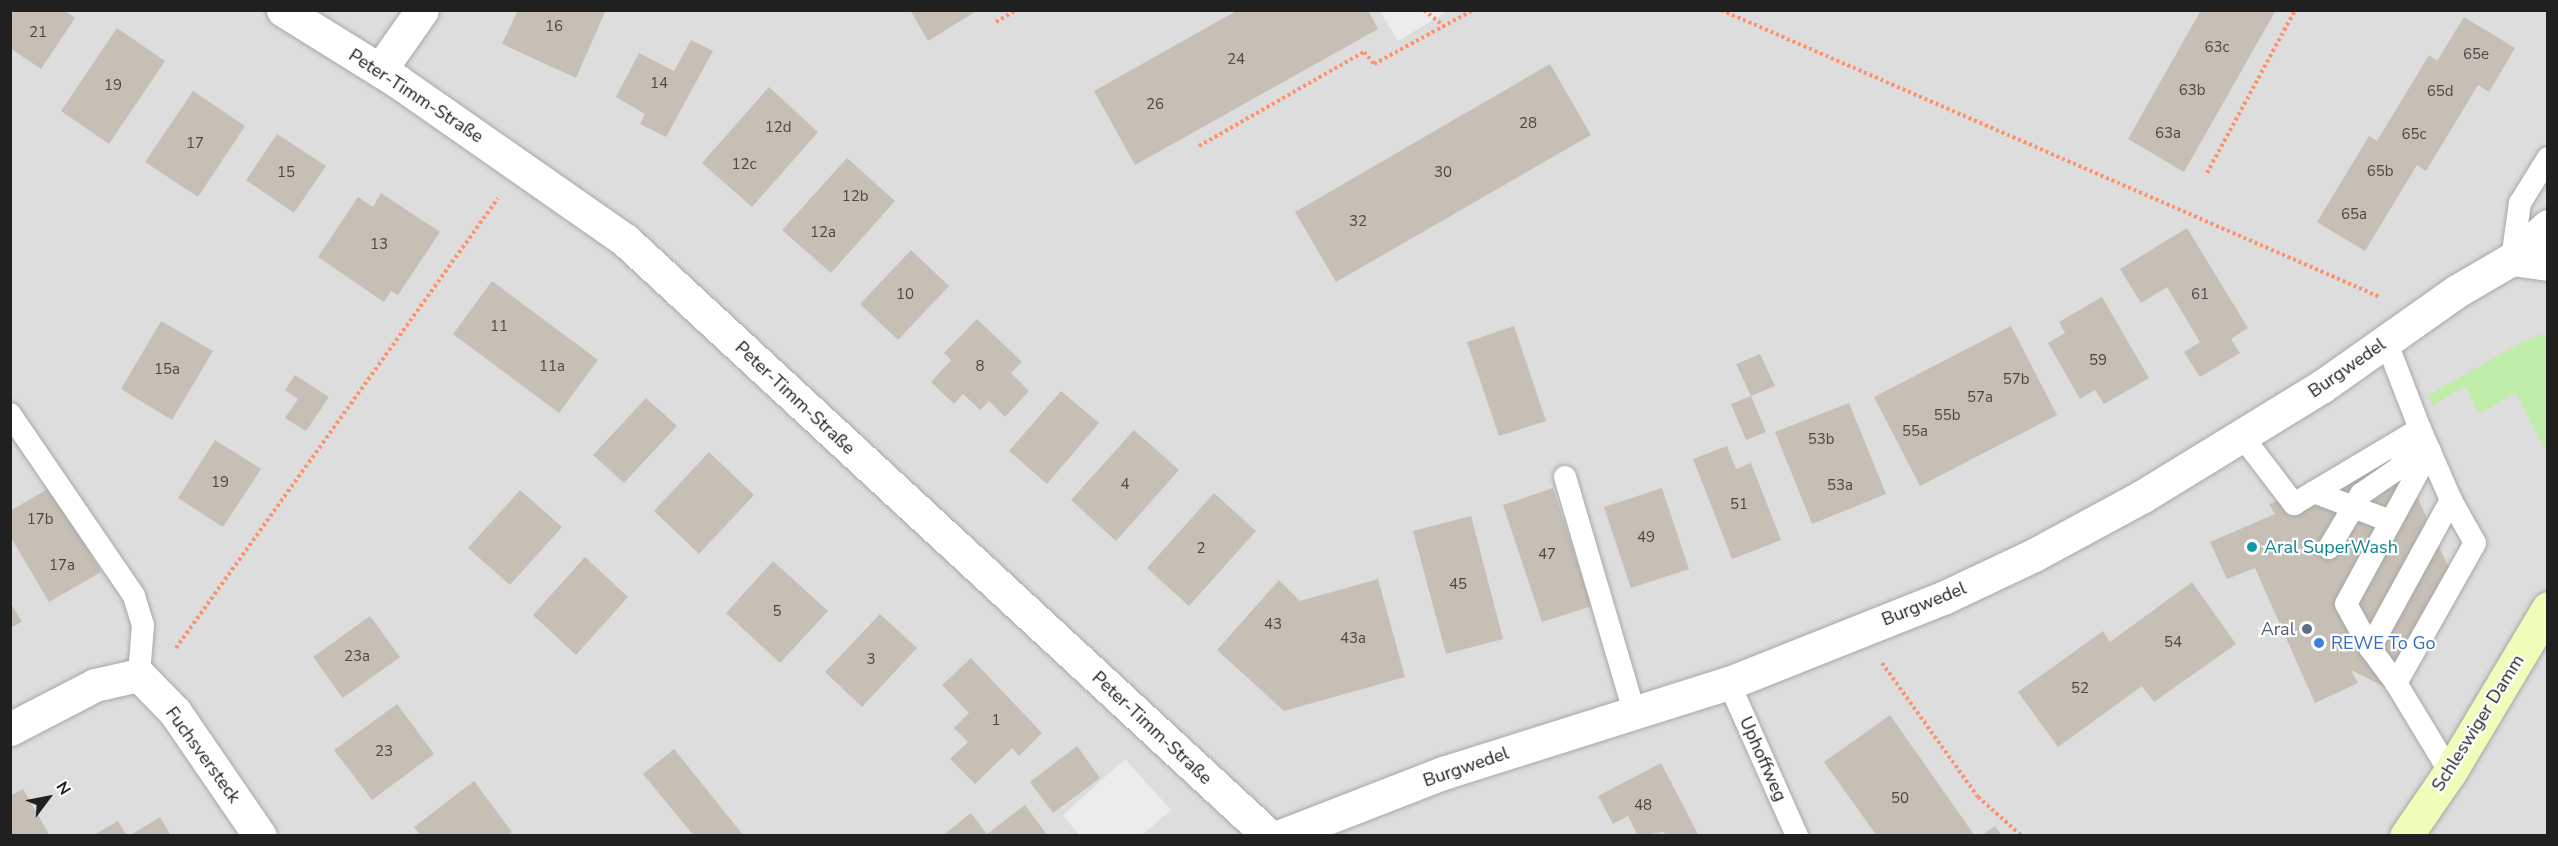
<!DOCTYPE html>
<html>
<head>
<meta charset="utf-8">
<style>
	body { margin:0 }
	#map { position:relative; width:2558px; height:846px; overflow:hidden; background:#f1f0e6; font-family:"Nunito Sans",sans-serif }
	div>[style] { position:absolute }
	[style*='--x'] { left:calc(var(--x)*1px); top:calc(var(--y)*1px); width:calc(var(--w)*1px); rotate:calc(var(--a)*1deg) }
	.residential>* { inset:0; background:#dedddd }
	.grass>* { inset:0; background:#c0eeaa }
	.parking>* { inset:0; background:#ececec }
	.building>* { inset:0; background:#c6bfb5 }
	.path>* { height:4px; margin-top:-2px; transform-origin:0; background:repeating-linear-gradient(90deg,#ff926a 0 3px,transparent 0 6px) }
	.roads { filter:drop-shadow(0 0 2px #a7a7a7) drop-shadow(0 0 2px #a7a7a7) }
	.lane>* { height:22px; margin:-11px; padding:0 11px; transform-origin:11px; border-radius:11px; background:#fff }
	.street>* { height:33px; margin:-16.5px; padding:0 16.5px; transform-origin:16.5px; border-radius:16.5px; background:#fff }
	.secondary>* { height:33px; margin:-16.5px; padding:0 16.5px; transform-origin:16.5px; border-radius:16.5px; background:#eefdb8 }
	.dots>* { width:16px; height:16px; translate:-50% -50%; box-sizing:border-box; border:3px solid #fff; border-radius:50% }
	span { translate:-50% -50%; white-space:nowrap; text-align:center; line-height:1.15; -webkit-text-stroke:4.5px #fff; paint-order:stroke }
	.number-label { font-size:15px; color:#4a4845 }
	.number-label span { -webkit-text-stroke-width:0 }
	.street-label { font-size:18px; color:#202020 }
	.culture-label { font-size:18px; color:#0d838f }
	.left { translate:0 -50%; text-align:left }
	.service-label { font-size:18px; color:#4e5e75 }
	.right { translate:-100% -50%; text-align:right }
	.shop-label { font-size:18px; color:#366cbe }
	.frame { position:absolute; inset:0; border:12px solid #202020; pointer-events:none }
	.north { position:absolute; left:18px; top:768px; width:60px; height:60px; -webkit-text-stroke:4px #fff; paint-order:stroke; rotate:58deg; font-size:16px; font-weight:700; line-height:24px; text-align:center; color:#202020 }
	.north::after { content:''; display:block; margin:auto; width:21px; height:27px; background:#202020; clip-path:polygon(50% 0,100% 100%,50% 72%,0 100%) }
</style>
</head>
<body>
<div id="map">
	<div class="residential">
		<div style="clip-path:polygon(11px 11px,2547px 11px,2547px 835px,11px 835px)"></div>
	</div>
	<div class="grass">
		<div style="clip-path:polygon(2547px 332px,2547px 455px,2516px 393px,2479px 414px,2465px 386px,2432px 406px,2428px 395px,2515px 346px)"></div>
	</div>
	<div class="parking">
		<div style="clip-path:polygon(1380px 11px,1448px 11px,1398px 41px)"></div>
		<div style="clip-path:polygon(1125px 759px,1171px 810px,1142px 835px,1079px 835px,1063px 815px)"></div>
	</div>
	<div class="building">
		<div style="clip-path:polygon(15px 10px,64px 10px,75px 18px,41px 69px,10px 48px,10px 17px)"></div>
		<div style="clip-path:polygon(518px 10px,606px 10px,576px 78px,502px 44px)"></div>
		<div style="clip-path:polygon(910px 10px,978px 10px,928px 41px)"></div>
		<div style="clip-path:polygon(1238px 10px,1368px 10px,1378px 29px,1135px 165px,1094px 91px)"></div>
		<div style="clip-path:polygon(2201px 10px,2276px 10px,2184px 172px,2128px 139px)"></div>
		<div style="clip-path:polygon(2464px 17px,2515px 48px,2489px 92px,2478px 85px,2426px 171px,2417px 165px,2365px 251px,2317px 222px,2369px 136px,2377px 141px,2429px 55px,2437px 61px)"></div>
		<div style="clip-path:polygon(117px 28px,165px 61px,109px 144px,61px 111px)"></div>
		<div style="clip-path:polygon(691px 40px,713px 51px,666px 137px,640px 124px,645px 114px,616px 97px,639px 53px,674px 71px)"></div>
		<div style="clip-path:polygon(1550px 64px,1591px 135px,1336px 282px,1295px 212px)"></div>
		<div style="clip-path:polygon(769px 87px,818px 132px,752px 207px,702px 163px)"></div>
		<div style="clip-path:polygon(193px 91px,245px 126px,198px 197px,145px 162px)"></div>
		<div style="clip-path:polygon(277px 134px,326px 166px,294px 213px,246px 180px)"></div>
		<div style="clip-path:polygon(847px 158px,895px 201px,831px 273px,782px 230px)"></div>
		<div style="clip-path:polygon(381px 193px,440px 232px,398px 295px,391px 291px,384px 302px,318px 257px,358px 197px,373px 207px)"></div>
		<div style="clip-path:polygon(2187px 228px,2248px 328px,2231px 339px,2240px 353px,2200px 377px,2184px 352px,2200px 342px,2167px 287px,2141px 303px,2120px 269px)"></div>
		<div style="clip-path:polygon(911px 250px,949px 286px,898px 340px,860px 304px)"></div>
		<div style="clip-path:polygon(492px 281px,598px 360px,559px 413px,453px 334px)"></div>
		<div style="clip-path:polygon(2102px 297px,2149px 378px,2104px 404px,2095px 390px,2080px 399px,2048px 343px,2065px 333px,2059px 322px)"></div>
		<div style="clip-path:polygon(977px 319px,1022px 362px,1011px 373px,1029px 391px,1005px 417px,989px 401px,980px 410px,963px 394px,954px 404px,931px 382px,951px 360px,944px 353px)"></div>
		<div style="clip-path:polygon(161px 321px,213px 351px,172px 420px,121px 389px)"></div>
		<div style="clip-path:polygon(1514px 326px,1546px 421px,1499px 436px,1467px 342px)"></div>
		<div style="clip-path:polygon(2011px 326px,2057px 415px,1920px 486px,1874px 397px)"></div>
		<div style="clip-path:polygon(1760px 354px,1775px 386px,1751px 396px,1736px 364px)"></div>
		<div style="clip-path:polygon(295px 375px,329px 397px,306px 431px,285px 418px,298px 399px,285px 390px)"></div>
		<div style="clip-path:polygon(1061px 391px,1099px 423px,1047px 484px,1009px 451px)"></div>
		<div style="clip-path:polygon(1751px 396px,1766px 432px,1746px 440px,1731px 404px)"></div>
		<div style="clip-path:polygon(646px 398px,677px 426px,624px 483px,593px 455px)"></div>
		<div style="clip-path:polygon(1849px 403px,1886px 494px,1812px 524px,1775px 432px)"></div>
		<div style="clip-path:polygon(1134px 430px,1179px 470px,1116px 541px,1071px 500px)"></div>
		<div style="clip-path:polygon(215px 440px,261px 469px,223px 527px,178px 498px)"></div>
		<div style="clip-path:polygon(1727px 446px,1736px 469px,1751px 463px,1781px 540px,1732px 559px,1693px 459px)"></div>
		<div style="clip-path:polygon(2396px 449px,2451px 573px,2387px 688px,2351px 670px,2358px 683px,2315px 703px,2255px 568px,2227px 579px,2210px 542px,2275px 514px,2269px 504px)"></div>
		<div style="clip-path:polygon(709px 452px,754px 495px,699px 554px,654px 511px)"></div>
		<div style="clip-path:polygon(51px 487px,101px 572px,49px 602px,10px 536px,10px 511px)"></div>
		<div style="clip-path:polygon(1553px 488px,1592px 606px,1542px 622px,1503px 505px)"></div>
		<div style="clip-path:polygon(1662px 488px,1689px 569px,1631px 588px,1604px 507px)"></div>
		<div style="clip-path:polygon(520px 490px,562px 527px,510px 585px,468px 548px)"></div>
		<div style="clip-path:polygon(1214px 493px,1256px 531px,1189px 606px,1147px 568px)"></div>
		<div style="clip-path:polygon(1471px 516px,1503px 639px,1446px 654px,1413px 531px)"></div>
		<div style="clip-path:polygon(585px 557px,628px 597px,576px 655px,533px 615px)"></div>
		<div style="clip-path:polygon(773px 561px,828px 611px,780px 663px,726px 613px)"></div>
		<div style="clip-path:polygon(1378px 579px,1405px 677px,1284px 711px,1217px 650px,1279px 580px,1300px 601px)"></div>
		<div style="clip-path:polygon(2192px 582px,2236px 644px,2154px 702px,2142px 686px,2058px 747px,2018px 692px,2103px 631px,2110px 642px)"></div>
		<div style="clip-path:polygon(10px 602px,22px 622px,10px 628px)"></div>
		<div style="clip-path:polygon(880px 614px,917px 648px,862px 707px,825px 672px)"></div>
		<div style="clip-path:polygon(370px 616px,400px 657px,343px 698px,313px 657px)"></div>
		<div style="clip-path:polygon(971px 658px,1042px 733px,1019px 756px,1012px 748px,975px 784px,950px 759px,968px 742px,954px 728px,969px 713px,942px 685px)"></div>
		<div style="clip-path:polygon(397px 704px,434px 754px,372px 800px,334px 750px)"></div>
		<div style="clip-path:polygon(1890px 715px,1975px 836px,1877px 836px,1824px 762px)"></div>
		<div style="clip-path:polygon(1077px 746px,1100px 778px,1053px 813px,1030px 782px)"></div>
		<div style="clip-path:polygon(674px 749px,744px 836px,694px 836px,643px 774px)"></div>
		<div style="clip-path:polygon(1661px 763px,1699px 836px,1666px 836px,1664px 832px,1638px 836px,1628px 816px,1613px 824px,1598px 796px)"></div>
		<div style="clip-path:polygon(474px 781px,512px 832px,508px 836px,421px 836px,414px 827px)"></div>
		<div style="clip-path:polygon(23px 789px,50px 836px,10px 836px,10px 796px)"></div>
		<div style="clip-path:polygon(1025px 805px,1048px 836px,942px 836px,971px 813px,987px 834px)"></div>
		<div style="clip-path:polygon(160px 817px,171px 836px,129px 836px)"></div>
		<div style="clip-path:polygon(118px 821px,127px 836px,92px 836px)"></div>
		<div style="clip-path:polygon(1995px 826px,2002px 836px,1981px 836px)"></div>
	</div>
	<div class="path">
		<div style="--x:1424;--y:10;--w:26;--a:39"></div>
		<div style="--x:1721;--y:10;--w:719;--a:23.53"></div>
		<div style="--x:996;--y:22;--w:23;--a:-31"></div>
		<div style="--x:1199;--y:146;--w:190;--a:-29.7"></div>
		<div style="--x:1364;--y:52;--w:16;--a:50"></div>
		<div style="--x:1374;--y:64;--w:113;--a:-28.6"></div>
		<div style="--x:2207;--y:173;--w:185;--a:-61.6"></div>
		<div style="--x:176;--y:648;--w:553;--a:-54.41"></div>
		<div style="--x:1882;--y:663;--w:165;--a:54.4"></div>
		<div style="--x:1978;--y:797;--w:59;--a:41.6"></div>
	</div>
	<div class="roads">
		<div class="lane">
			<div style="--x:2512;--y:259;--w:57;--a:-81.9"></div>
			<div style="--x:2520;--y:203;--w:53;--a:-58.1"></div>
			<div style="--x:10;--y:414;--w:220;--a:55.7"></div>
			<div style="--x:134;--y:596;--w:30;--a:73"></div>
			<div style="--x:143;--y:625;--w:50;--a:94.6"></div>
			<div style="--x:2420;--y:429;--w:77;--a:66.4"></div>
			<div style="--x:2451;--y:500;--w:49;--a:60.8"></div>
			<div style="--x:2475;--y:543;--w:161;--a:119.4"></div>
			<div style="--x:2396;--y:683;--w:104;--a:58.8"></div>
			<div style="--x:2242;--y:436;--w:86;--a:52.6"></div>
			<div style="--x:2294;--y:504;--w:147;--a:-30.8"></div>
			<div style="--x:2420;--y:429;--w:94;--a:-111.1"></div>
			<div style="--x:1565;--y:477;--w:245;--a:73.6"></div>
			<div style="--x:2314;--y:492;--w:81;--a:20.9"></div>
			<div style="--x:2329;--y:548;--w:63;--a:-59.3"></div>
			<div style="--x:2361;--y:494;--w:46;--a:-34.4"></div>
			<div style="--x:2399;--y:468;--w:43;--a:-61.1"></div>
			<div style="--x:2370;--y:648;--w:50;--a:-118.6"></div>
			<div style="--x:2346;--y:604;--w:175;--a:-61.4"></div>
			<div style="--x:1729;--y:683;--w:167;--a:66"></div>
			<div style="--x:2396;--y:683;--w:44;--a:-126.6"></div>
			<div style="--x:2370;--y:648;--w:169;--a:-61.3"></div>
		</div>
		<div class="street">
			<div style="--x:283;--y:10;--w:134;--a:31.9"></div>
			<div style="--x:397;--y:81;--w:278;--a:34.9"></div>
			<div style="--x:625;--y:240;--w:877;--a:42.78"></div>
			<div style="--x:380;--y:70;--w:73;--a:-55"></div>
			<div style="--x:2512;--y:259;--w:36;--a:8"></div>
			<div style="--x:10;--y:729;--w:96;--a:-27.4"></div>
			<div style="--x:95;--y:685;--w:45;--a:-12.8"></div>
			<div style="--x:139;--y:675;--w:52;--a:45.8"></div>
			<div style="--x:175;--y:712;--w:150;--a:55.6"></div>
			<div style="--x:1281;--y:836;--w:174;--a:-21.3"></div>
			<div style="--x:1443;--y:773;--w:300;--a:-17.5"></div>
			<div style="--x:1729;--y:683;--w:230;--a:-21.7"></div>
			<div style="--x:1943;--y:598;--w:101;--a:-25.3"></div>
			<div style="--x:2034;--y:555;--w:124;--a:-28.4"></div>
			<div style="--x:2143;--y:496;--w:209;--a:-31.5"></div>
			<div style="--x:2321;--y:387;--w:166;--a:-35.2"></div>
			<div style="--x:2457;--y:291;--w:64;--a:-30.2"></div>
			<div style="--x:2512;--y:259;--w:49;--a:-42.5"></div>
		</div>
		<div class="secondary">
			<div style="--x:2406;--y:836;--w:78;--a:-55.5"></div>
			<div style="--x:2450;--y:772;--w:191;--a:-59.1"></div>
		</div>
	</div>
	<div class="dots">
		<div style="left:2252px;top:547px;background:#0f9aa8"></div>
		<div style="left:2307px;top:629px;background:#5c6f8a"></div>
		<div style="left:2319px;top:643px;background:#3f7fe0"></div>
	</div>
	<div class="number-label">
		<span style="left:554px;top:27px">16</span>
		<span style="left:38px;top:33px">21</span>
		<span style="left:2217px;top:48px">63c</span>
		<span style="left:2476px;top:55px">65e</span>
		<span style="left:1236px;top:60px">24</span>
		<span style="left:659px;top:84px">14</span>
		<span style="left:113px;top:86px">19</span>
		<span style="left:2192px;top:91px">63b</span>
		<span style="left:2440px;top:92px">65d</span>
		<span style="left:1155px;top:105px">26</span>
		<span style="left:1528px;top:124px">28</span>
		<span style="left:778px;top:128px">12d</span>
		<span style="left:2168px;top:134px">63a</span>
		<span style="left:2414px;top:135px">65c</span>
		<span style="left:195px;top:144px">17</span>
		<span style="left:744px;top:165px">12c</span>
		<span style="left:2380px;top:172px">65b</span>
		<span style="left:286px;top:173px">15</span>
		<span style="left:1443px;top:173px">30</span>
		<span style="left:855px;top:197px">12b</span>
		<span style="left:2354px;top:215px">65a</span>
		<span style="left:1358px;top:222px">32</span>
		<span style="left:823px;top:233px">12a</span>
		<span style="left:379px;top:245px">13</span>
		<span style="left:905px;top:295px">10</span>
		<span style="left:2200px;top:295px">61</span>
		<span style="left:499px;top:327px">11</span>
		<span style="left:2098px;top:361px">59</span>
		<span style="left:552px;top:367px">11a</span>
		<span style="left:980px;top:367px">8</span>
		<span style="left:167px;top:370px">15a</span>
		<span style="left:2016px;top:380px">57b</span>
		<span style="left:1980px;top:398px">57a</span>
		<span style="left:1947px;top:416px">55b</span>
		<span style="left:1915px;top:432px">55a</span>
		<span style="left:1821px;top:440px">53b</span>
		<span style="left:220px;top:483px">19</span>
		<span style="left:1125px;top:485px">4</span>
		<span style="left:1840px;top:486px">53a</span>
		<span style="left:1739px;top:505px">51</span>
		<span style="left:40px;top:520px">17b</span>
		<span style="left:1646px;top:538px">49</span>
		<span style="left:1201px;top:549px">2</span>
		<span style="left:1547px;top:555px">47</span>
		<span style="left:62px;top:566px">17a</span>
		<span style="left:1458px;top:585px">45</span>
		<span style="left:777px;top:612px">5</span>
		<span style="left:1273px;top:625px">43</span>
		<span style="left:1353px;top:639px">43a</span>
		<span style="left:2173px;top:643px">54</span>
		<span style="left:357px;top:657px">23a</span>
		<span style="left:871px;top:660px">3</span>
		<span style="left:2080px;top:689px">52</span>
		<span style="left:996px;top:721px">1</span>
		<span style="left:384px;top:752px">23</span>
		<span style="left:1900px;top:799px">50</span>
		<span style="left:1643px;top:806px">48</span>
	</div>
	<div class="street-label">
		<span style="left:416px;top:96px;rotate:33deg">Peter-Timm-Straße</span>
		<span style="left:2347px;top:368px;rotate:-35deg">Burgwedel</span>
		<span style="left:795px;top:398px;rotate:43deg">Peter-Timm-Straße</span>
		<span style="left:1924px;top:604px;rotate:-22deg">Burgwedel</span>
		<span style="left:2478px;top:723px;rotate:-58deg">Schleswiger Damm</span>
		<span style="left:1152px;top:728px;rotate:43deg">Peter-Timm-Straße</span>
		<span style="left:203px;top:755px;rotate:54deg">Fuchsversteck</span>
		<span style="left:1763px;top:759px;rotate:66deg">Uphoffweg</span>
		<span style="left:1466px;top:767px;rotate:-19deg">Burgwedel</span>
	</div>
	<div class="culture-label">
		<span class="left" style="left:2264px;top:547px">Aral SuperWash</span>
	</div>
	<div class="service-label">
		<span class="right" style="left:2295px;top:629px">Aral</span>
	</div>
	<div class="shop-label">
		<span class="left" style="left:2331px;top:643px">REWE To Go</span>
	</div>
	<div class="frame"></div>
	<div class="north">N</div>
</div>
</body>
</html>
